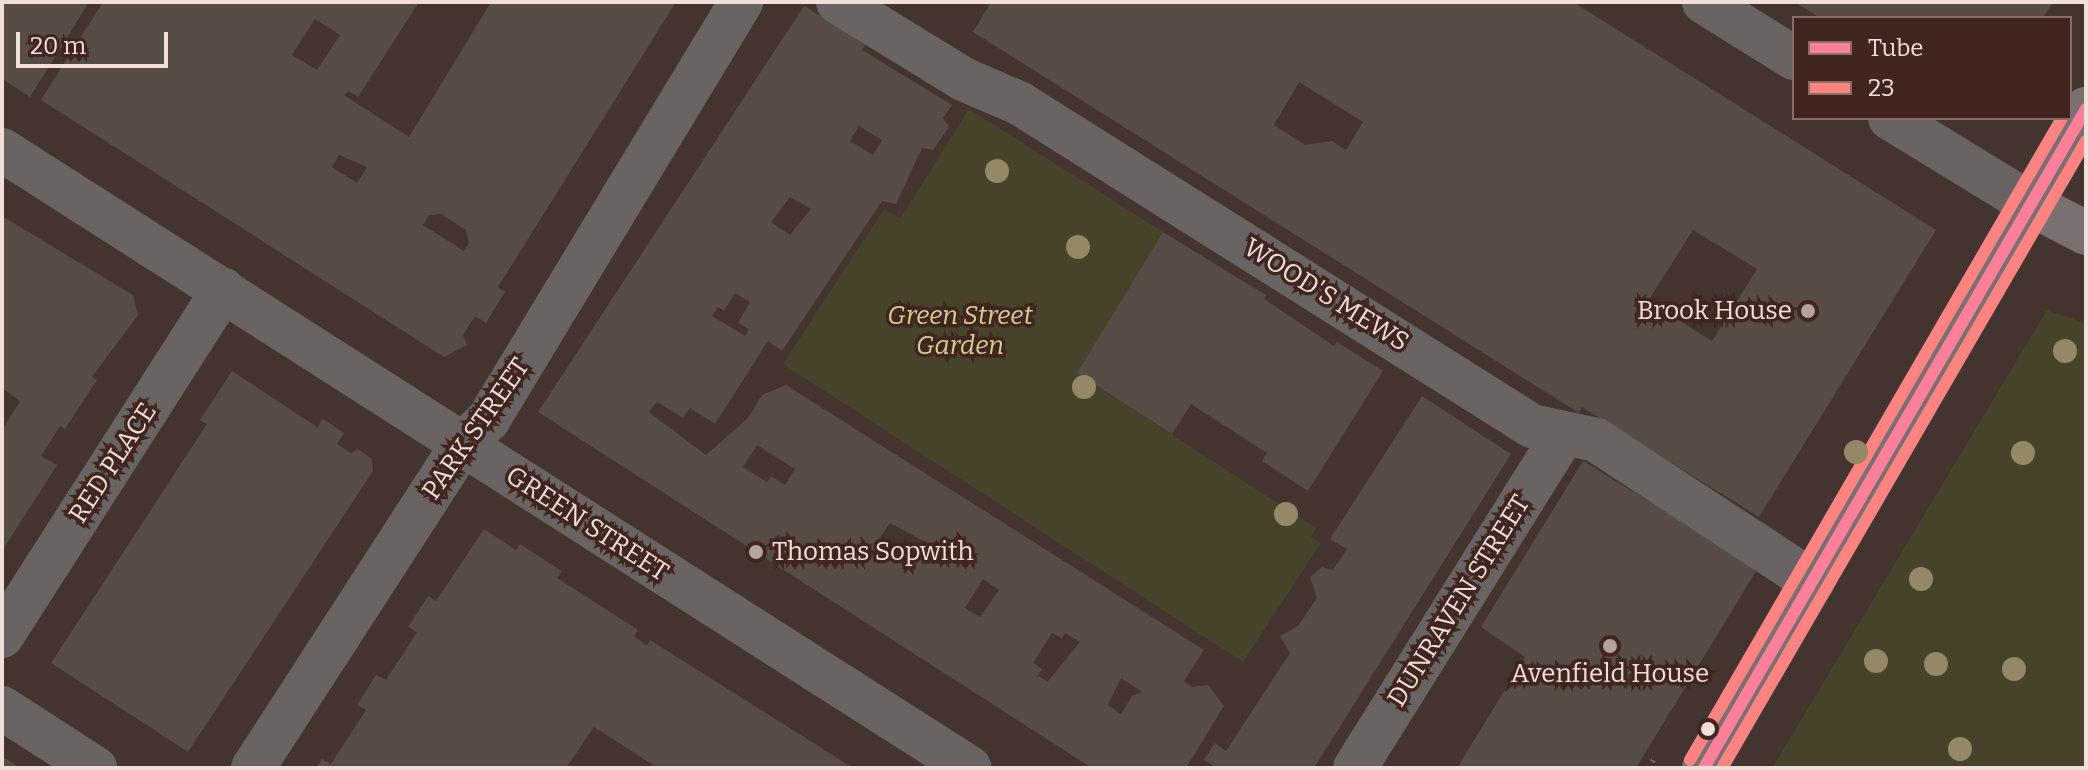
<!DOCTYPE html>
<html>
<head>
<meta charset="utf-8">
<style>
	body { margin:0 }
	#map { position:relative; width:2088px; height:770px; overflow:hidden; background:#433430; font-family:Bitter,serif }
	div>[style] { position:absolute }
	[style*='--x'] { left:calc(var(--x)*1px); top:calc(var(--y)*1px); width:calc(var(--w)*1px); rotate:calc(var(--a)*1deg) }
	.green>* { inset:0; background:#46432a }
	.building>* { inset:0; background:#574c46 }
	.path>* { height:5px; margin-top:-2.5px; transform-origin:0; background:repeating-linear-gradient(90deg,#706968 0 2px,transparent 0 8px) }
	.minor>* { height:44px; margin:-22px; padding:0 22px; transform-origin:22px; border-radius:22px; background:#696363 }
	.highway>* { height:44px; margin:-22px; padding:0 22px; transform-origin:22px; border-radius:22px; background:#7a7071 }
	.bus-1>* { height:12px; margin:-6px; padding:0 6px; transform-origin:6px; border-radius:6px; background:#ff8098 }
	.bus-2>* { height:12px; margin:-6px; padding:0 6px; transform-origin:6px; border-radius:6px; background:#ff8380 }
	.bus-3>* { height:12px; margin:-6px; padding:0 6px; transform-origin:6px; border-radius:6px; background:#ff8380 }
	.trees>* { width:24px; height:24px; margin:-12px; border-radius:50%; background:#938967 }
	.dots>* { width:22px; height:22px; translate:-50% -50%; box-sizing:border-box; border:4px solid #40261f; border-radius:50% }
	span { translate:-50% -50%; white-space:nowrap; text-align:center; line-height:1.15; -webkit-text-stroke:7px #40261f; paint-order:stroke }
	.street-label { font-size:26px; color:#f1dfda }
	.poi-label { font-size:26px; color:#f1dfda }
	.right { translate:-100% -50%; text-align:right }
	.left { translate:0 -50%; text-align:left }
	.park-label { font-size:26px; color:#d5cf94; font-style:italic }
	.frame { position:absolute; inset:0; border:4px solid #f1dfda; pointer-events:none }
	.legend { position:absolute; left:1792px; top:16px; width:280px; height:104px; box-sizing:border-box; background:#40261f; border:2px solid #87706a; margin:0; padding:10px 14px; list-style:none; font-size:24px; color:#f1dfda }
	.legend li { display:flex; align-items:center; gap:16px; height:40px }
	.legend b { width:40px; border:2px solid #87706a }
	.scale { position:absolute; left:16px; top:32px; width:152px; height:36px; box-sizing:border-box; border:4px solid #f1dfda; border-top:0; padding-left:10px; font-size:24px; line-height:28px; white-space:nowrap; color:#f1dfda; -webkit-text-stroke:6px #40261f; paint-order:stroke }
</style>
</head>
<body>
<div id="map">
	<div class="green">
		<div style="clip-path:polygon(969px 109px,1163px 232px,1077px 373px,1316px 528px,1311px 537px,1321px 543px,1243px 662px,783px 364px,884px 209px,900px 219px)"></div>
		<div style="clip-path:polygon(2047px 310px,2086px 323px,2086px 768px,1772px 768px)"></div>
	</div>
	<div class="building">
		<div style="clip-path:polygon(2px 2px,89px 2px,30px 97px,2px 79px)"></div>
		<div style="clip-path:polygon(evenodd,103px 2px,419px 2px,358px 97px,348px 91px,344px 95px,409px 137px,491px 2px,676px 2px,498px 287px,505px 292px,486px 323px,475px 316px,463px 335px,467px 345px,444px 357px,41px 100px,103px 2px,315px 19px,340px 35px,317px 70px,292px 55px,315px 19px,103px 2px,339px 155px,367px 167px,357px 183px,332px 167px,339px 155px,103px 2px,441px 214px,466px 230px,469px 243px,464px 251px,423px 225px,429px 215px,441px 214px)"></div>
		<div style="clip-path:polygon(evenodd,991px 2px,1573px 2px,1936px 230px,1759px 517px,1582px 407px,1579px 413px,973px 32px,991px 2px,1299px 82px,1363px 122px,1346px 150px,1332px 141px,1305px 145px,1274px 125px,1299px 82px,991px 2px,1693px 230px,1757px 269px,1712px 341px,1648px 301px,1693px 230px)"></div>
		<div style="clip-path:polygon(1795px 2px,2053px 2px,2043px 18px,1820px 18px)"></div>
		<div style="clip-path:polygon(evenodd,804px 6px,866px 44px,862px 50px,952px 105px,943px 118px,949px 127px,933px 150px,922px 148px,896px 204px,882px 201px,782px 351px,768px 341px,715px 424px,690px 408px,683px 418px,657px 402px,649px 412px,706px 455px,748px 418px,762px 395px,786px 385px,1204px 650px,1184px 681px,1192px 687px,1208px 685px,1224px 706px,1186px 768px,1092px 768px,538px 412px,804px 6px,859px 126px,882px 140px,873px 155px,850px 141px,859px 126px,804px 6px,790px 197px,811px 209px,790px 235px,771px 222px,790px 197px,804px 6px,735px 293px,750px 302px,738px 323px,749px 329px,745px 336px,712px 316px,718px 307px,724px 311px,735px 293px,804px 6px,757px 445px,795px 469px,785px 485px,771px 476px,767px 482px,743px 467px,757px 445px,804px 6px,890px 523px,927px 543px,910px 570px,876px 544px,890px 523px,804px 6px,983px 579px,999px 590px,980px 617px,965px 608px,983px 579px,804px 6px,1052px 633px,1062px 638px,1065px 633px,1080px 642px,1048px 681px,1038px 676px,1042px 669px,1033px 663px,1052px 633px,804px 6px,1121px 678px,1142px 692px,1132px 696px,1121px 714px,1108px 705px,1121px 678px)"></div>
		<div style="clip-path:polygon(2px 216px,133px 295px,138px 315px,92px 377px,97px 380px,65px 429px,60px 426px,41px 456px,57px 465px,2px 551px,2px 430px,20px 401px,2px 388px)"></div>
		<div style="clip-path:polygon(1163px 232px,1266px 295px,1264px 299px,1334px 346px,1337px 342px,1383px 371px,1308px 491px,1262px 461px,1267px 453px,1191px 404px,1172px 434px,1077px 373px)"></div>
		<div style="clip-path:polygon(232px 371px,317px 427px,323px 419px,344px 433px,337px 444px,351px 453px,358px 449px,372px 459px,373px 471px,188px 752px,51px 663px,207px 424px,200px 420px)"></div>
		<div style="clip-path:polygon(1422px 396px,1511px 454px,1314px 768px,1217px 768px,1204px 760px,1215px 743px,1226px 751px,1290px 653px,1280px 636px,1298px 626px,1317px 598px,1310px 577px,1322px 567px,1333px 570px,1347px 549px,1330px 539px)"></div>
		<div style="clip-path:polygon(1583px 461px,1758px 568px,1636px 768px,1457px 768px,1525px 657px,1481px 627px)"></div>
		<div style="clip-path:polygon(484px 529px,516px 550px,520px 544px,562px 571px,557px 578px,638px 630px,634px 636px,647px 646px,650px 640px,853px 768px,658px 768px,594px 727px,566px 768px,316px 768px,322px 759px,331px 764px,366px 710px,357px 705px,376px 675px,386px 680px,417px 632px,408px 627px,428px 596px,436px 601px)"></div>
		<div style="clip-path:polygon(2px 756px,20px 768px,2px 768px)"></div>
	</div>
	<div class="path">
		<div style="--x:1648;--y:768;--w:15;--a:-58"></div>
	</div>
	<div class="minor">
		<div style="--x:838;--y:2;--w:147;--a:31.6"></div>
		<div style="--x:963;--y:79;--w:61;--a:23.2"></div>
		<div style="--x:1019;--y:103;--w:606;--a:32.2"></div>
		<div style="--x:1532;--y:426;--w:66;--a:12.3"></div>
		<div style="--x:1596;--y:440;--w:259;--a:33.2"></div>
		<div style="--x:1704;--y:2;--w:106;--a:31.9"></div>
		<div style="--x:1890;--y:118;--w:167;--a:31.5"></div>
		<div style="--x:2;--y:150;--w:1148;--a:32.56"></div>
		<div style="--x:2;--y:636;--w:411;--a:-57.4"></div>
		<div style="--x:2;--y:708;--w:111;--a:32.8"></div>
		<div style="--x:253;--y:768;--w:386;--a:-57.1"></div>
		<div style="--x:463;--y:444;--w:35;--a:-44"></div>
		<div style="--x:488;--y:420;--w:489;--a:-58.8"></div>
		<div style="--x:1355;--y:768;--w:394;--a:-58"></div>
	</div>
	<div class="highway">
		<div style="--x:2032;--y:205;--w:61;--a:27.4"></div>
		<div style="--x:1704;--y:768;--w:762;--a:-59.9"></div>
	</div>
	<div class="bus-1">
		<div style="--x:1704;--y:768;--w:762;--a:-59.9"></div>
	</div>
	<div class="bus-2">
		<div style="--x:1722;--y:768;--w:725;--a:-59.86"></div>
	</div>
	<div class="bus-3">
		<div style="--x:1690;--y:760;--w:742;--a:-59.91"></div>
	</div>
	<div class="trees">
		<div style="left:997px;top:171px"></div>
		<div style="left:1078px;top:247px"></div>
		<div style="left:2065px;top:351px"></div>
		<div style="left:1084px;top:387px"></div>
		<div style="left:1856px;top:452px"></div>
		<div style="left:2023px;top:453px"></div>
		<div style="left:1286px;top:514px"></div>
		<div style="left:1921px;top:579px"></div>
		<div style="left:1876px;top:661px"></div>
		<div style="left:1936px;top:664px"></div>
		<div style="left:2014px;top:669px"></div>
		<div style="left:1960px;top:749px"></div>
	</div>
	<div class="dots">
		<div style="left:1808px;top:311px;background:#b4a39e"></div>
		<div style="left:756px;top:552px;background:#b4a39e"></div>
		<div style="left:1610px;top:646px;background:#b4a39e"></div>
		<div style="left:1708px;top:729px;background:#f1dfda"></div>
	</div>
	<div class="street-label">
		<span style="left:1326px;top:295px;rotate:32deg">WOOD'S MEWS</span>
		<span style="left:476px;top:429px;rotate:-55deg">PARK STREET</span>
		<span style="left:113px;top:463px;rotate:-57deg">RED PLACE</span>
		<span style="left:587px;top:524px;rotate:33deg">GREEN STREET</span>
		<span style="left:1459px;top:601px;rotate:-58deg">DUNRAVEN STREET</span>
	</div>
	<div class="poi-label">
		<span class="right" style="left:1792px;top:311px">Brook House</span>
		<span class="left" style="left:772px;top:552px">Thomas Sopwith</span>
		<span style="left:1610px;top:674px">Avenfield House</span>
	</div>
	<div class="park-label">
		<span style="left:960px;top:331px">Green Street<br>Garden</span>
	</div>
	<div class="frame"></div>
	<ul class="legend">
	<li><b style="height:10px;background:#ff8098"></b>Tube</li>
	<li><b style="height:10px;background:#ff8380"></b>23</li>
	</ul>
	<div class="scale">20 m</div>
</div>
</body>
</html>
